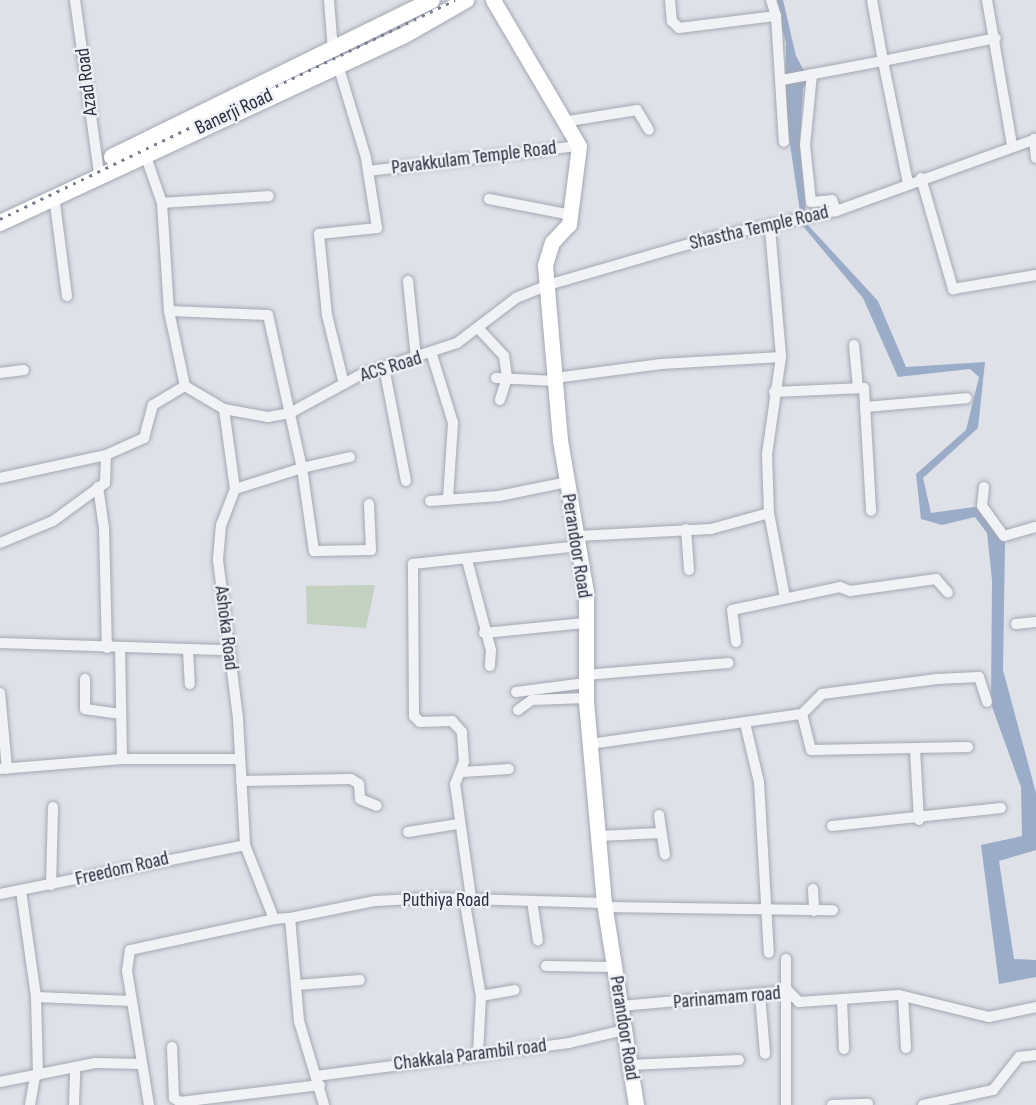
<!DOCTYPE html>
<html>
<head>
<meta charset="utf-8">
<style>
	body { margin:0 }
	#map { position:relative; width:1036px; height:1105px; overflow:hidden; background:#dee1e8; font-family:"Sofia Sans Condensed",sans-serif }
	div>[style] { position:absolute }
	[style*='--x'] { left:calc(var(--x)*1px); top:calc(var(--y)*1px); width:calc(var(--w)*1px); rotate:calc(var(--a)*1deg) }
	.green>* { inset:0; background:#c3d1c0 }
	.water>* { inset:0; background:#9aacc7 }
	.roads { filter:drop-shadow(0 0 2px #a4a8b2) drop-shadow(0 0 2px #a4a8b2) }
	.minor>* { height:10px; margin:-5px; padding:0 5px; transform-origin:5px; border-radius:5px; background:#f1f2f6 }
	.secondary>* { height:15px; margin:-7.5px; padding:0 7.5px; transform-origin:7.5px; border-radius:7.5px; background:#fff }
	.primary>* { height:16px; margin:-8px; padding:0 8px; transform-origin:8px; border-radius:8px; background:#fff }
	.rail>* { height:3px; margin-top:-1.5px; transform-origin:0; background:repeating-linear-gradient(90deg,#787f91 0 3px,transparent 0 9px) }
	span { translate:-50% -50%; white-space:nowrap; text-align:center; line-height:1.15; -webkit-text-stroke:5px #eef0f5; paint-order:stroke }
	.street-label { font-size:20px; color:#282e3e }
</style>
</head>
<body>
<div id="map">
	<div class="green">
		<div style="clip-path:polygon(375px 585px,366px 628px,307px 624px,306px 586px)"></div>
	</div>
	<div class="water">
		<div style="clip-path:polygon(774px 0,783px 0,796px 56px,809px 80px,803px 88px,800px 142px,807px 224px,878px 301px,906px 367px,985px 362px,978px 428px,923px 478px,931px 513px,981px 506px,1005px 543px,1003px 670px,1036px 793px,1036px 850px,999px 861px,1014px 959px,1036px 960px,1036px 977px,999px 984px,981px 845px,1022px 836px,1021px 787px,991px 704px,992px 580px,987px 533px,975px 517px,942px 525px,921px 519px,916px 474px,966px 430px,979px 377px,970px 369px,898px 377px,863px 298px,802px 225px,785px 111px,786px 43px)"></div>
	</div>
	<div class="roads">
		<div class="minor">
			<div style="--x:75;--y:0;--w:175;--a:82.1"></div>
			<div style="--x:329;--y:0;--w:51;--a:85.5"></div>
			<div style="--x:670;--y:0;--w:21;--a:85"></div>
			<div style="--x:672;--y:21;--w:10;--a:45"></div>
			<div style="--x:679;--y:28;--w:98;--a:-7.1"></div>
			<div style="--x:776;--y:16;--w:17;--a:-107"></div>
			<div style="--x:987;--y:0;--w:146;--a:80.2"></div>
			<div style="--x:776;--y:16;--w:126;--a:86.4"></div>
			<div style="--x:338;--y:65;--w:97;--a:73.2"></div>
			<div style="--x:366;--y:158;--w:71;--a:81.1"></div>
			<div style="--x:377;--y:228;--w:58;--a:174.1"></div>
			<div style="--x:319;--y:234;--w:81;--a:84.4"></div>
			<div style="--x:327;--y:315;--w:71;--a:76.2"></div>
			<div style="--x:812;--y:74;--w:71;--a:95.6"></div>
			<div style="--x:805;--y:145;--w:57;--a:84"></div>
			<div style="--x:811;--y:202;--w:21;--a:-5"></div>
			<div style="--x:832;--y:200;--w:12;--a:70"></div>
			<div style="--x:782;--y:80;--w:103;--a:-10.7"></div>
			<div style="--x:883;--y:61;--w:62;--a:-100.2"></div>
			<div style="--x:569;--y:121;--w:69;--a:-9.2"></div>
			<div style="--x:637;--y:110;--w:23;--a:59"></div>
			<div style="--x:1034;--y:139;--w:19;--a:84"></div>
			<div style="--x:145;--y:154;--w:52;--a:70.9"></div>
			<div style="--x:162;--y:203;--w:108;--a:86.3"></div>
			<div style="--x:169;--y:311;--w:77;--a:78"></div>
			<div style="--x:185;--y:386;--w:45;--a:30.5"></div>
			<div style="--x:224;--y:409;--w:81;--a:82.2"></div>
			<div style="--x:235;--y:489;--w:39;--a:111"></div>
			<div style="--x:221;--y:525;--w:35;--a:95"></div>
			<div style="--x:218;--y:560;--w:160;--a:82.8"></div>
			<div style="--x:238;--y:719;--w:126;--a:86.8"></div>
			<div style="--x:245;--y:845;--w:79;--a:68.6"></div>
			<div style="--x:274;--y:919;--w:16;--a:-4"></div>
			<div style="--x:290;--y:918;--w:103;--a:85"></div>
			<div style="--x:299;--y:1021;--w:88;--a:73.4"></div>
			<div style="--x:368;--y:171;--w:212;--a:-6.8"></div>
			<div style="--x:921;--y:178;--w:116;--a:73.9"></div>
			<div style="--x:953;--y:289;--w:84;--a:-9.6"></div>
			<div style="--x:908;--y:183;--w:125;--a:-101.6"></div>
			<div style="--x:883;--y:61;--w:115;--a:-11.5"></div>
			<div style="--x:54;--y:196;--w:101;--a:82.6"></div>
			<div style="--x:489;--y:199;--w:84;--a:11"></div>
			<div style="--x:162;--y:203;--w:107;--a:-3.7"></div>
			<div style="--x:770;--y:228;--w:129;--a:85.1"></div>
			<div style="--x:781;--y:357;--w:98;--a:98.2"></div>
			<div style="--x:767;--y:454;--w:59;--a:88.1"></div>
			<div style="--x:769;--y:513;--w:86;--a:79.3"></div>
			<div style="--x:408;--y:281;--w:78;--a:84.1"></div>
			<div style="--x:169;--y:311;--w:99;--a:2.3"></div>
			<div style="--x:268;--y:315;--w:157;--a:77.5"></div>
			<div style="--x:302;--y:468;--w:70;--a:162.6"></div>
			<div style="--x:479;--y:329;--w:37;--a:47"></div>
			<div style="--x:504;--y:356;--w:22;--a:82"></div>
			<div style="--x:507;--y:378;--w:23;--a:108"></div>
			<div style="--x:854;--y:345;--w:43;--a:84.7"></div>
			<div style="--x:432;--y:355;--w:71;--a:72.8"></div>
			<div style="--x:453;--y:423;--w:75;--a:93.8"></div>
			<div style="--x:384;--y:367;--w:116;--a:79.1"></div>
			<div style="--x:0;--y:373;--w:24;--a:-7"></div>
			<div style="--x:496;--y:378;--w:59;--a:2.9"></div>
			<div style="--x:555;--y:378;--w:107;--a:-7.5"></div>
			<div style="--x:661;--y:364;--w:120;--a:-3.3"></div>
			<div style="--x:774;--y:392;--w:90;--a:-2.5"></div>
			<div style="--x:864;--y:388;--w:123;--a:86.7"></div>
			<div style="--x:865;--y:407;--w:102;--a:-5"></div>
			<div style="--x:224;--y:409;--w:45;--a:10.3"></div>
			<div style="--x:268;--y:417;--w:22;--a:-10"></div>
			<div style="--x:290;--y:413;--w:80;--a:-28.5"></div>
			<div style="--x:360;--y:375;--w:102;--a:-18.3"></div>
			<div style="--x:457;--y:343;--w:74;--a:-37.3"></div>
			<div style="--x:516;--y:298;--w:35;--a:-22"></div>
			<div style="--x:548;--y:285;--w:169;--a:-16.2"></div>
			<div style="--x:710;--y:238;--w:129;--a:-12.1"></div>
			<div style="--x:836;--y:211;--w:213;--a:-19.8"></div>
			<div style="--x:350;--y:457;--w:49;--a:167.1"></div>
			<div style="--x:302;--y:468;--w:84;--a:81.8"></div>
			<div style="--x:314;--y:551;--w:57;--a:-1"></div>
			<div style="--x:371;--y:550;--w:46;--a:-92.5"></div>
			<div style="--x:0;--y:478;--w:108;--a:-12.2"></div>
			<div style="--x:98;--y:487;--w:41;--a:81.7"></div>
			<div style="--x:104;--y:528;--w:120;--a:88.6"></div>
			<div style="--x:984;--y:487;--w:19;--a:96"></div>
			<div style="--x:982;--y:506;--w:37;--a:54"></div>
			<div style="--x:1004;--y:536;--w:33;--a:-16"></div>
			<div style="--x:430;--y:501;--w:69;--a:-4.1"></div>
			<div style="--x:499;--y:496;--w:69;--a:-11.6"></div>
			<div style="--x:686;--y:529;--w:41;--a:85.8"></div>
			<div style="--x:578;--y:536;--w:133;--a:-3"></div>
			<div style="--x:711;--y:529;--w:60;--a:-15.4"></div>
			<div style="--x:0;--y:543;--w:57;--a:-22.5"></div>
			<div style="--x:53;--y:521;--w:64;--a:-36.2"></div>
			<div style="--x:105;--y:483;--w:28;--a:-88"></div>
			<div style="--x:106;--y:455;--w:42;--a:-24.1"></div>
			<div style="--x:144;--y:438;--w:34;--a:-75"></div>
			<div style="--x:153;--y:405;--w:37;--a:-31"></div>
			<div style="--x:467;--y:560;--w:93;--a:75.1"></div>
			<div style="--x:491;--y:650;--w:16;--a:94"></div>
			<div style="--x:1016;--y:624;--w:20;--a:-6"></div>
			<div style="--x:484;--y:633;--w:101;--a:-5.7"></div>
			<div style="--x:736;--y:642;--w:32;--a:-97"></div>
			<div style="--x:732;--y:610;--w:110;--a:-12"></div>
			<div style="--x:840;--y:587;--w:11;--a:22"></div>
			<div style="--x:850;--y:591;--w:87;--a:-7.9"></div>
			<div style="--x:936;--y:579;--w:18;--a:49"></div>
			<div style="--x:0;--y:643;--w:229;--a:1.8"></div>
			<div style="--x:188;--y:650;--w:34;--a:87"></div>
			<div style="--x:585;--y:675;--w:144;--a:-4.8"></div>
			<div style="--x:85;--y:679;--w:30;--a:90"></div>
			<div style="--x:85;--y:709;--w:36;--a:8"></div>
			<div style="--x:516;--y:692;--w:70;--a:-7.4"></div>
			<div style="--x:0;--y:693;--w:76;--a:84.7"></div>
			<div style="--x:518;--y:710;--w:17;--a:-36"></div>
			<div style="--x:532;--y:700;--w:54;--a:-2.1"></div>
			<div style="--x:802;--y:714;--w:37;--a:76"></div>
			<div style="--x:811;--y:750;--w:157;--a:-1.1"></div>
			<div style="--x:745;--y:723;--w:61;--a:76.7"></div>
			<div style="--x:759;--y:782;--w:171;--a:86.7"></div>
			<div style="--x:590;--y:744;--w:214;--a:-8.1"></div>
			<div style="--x:802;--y:714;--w:28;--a:-45"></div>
			<div style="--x:822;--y:694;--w:116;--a:-7.4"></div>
			<div style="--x:937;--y:679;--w:42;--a:-2.7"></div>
			<div style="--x:979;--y:677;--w:26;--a:72"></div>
			<div style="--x:915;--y:749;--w:71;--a:86.8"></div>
			<div style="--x:122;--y:759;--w:116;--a:0"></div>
			<div style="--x:0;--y:769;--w:122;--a:-4.7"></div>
			<div style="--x:122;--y:759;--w:110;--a:-91"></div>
			<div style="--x:462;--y:772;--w:47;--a:-3.7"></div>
			<div style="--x:241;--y:781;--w:110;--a:-1"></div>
			<div style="--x:351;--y:779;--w:9;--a:32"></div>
			<div style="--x:359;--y:784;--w:15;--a:86"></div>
			<div style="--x:360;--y:799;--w:18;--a:22"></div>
			<div style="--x:659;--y:815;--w:40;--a:81.5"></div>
			<div style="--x:832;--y:826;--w:170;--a:-6.1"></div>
			<div style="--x:408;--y:832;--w:51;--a:-9.1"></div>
			<div style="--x:599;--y:836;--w:61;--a:-2.8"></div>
			<div style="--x:51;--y:885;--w:78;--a:-88.5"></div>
			<div style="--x:813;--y:889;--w:22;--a:87"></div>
			<div style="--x:21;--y:891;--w:107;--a:81.9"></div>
			<div style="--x:36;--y:997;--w:78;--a:88.5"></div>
			<div style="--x:0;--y:894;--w:250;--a:-11.3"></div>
			<div style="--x:464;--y:898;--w:99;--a:80.2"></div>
			<div style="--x:481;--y:996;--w:58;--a:93"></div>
			<div style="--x:471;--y:898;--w:115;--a:-98"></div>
			<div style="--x:455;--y:784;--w:24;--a:-68"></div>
			<div style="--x:464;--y:762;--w:30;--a:-94"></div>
			<div style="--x:462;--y:732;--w:15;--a:-132"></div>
			<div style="--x:452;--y:721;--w:32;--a:178"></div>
			<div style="--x:420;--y:722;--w:8;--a:-135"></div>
			<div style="--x:414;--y:716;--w:152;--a:-90.4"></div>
			<div style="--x:413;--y:564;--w:167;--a:-6.2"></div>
			<div style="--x:532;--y:901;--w:40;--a:81.5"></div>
			<div style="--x:605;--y:907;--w:228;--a:0.8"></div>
			<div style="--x:290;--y:918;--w:87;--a:-11.3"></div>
			<div style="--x:375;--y:901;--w:58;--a:-3"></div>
			<div style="--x:433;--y:898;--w:171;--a:1.7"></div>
			<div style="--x:786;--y:959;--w:146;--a:90"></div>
			<div style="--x:546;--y:966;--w:69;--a:0.8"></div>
			<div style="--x:298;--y:985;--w:62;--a:-4.6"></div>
			<div style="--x:760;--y:994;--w:60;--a:85.2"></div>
			<div style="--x:481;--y:996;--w:34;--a:-10"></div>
			<div style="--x:903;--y:996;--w:52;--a:86.7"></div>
			<div style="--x:36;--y:997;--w:96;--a:2.4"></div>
			<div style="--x:842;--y:999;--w:50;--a:87.7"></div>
			<div style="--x:621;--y:1006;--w:168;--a:-5.1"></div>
			<div style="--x:788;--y:991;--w:16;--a:45"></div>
			<div style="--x:799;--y:1002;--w:100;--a:-4"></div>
			<div style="--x:899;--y:995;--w:93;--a:13.7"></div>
			<div style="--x:989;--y:1017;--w:48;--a:-12"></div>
			<div style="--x:172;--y:1047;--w:51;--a:87.8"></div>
			<div style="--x:174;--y:1098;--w:7;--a:34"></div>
			<div style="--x:180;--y:1102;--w:141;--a:-6.9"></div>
			<div style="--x:629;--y:1065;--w:110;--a:-2.6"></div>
			<div style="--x:316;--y:1076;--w:255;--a:-7.4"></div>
			<div style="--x:569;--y:1043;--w:57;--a:-13.3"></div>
			<div style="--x:0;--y:1082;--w:97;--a:-11.3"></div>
			<div style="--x:95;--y:1063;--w:47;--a:1.2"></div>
			<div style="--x:30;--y:1105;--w:29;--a:-80"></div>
			<div style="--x:74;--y:1105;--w:37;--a:-88"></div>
			<div style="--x:149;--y:1105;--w:136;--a:-99.3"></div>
			<div style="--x:127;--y:971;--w:21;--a:-82"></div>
			<div style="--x:130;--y:950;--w:147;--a:-12.1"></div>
			<div style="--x:832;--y:1105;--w:36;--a:-2"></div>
			<div style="--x:923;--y:1105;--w:72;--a:-12.1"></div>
			<div style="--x:993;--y:1090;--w:42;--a:-51.8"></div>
			<div style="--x:1019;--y:1057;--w:17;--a:-7"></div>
		</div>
		<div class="secondary">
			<div style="--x:493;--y:0;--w:169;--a:59.5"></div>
			<div style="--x:579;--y:146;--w:79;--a:97.3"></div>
			<div style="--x:569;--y:224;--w:25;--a:133"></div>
			<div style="--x:552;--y:242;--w:24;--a:107"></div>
			<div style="--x:545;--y:265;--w:176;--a:85.1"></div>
			<div style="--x:560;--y:440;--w:154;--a:80.3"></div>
			<div style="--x:586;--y:592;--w:110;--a:90"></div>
			<div style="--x:586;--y:702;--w:202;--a:84.9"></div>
			<div style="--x:604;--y:903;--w:205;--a:81"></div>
		</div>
		<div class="primary">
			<div style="--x:112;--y:157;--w:356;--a:-26.1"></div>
			<div style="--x:0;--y:223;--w:444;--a:-24.9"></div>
			<div style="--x:403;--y:36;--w:73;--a:-29.7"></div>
		</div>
	</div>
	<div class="rail">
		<div style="--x:0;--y:219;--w:505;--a:-25.7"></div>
	</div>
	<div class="street-label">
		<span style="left:87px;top:82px;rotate:-97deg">Azad Road</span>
		<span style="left:234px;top:112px;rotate:-25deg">Banerji Road</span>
		<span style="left:474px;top:158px;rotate:-7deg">Pavakkulam Temple Road</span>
		<span style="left:759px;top:228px;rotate:-13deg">Shastha Temple Road</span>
		<span style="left:391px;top:367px;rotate:-17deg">ACS Road</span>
		<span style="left:576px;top:546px;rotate:81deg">Perandoor Road</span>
		<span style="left:226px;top:628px;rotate:83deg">Ashoka Road</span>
		<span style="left:122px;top:869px;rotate:-13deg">Freedom Road</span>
		<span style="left:446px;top:900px">Puthiya Road</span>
		<span style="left:727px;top:998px;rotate:-5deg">Parinamam road</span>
		<span style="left:624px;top:1028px;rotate:81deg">Perandoor Road</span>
		<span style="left:470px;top:1055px;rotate:-7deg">Chakkala Parambil road</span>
	</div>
</div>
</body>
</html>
